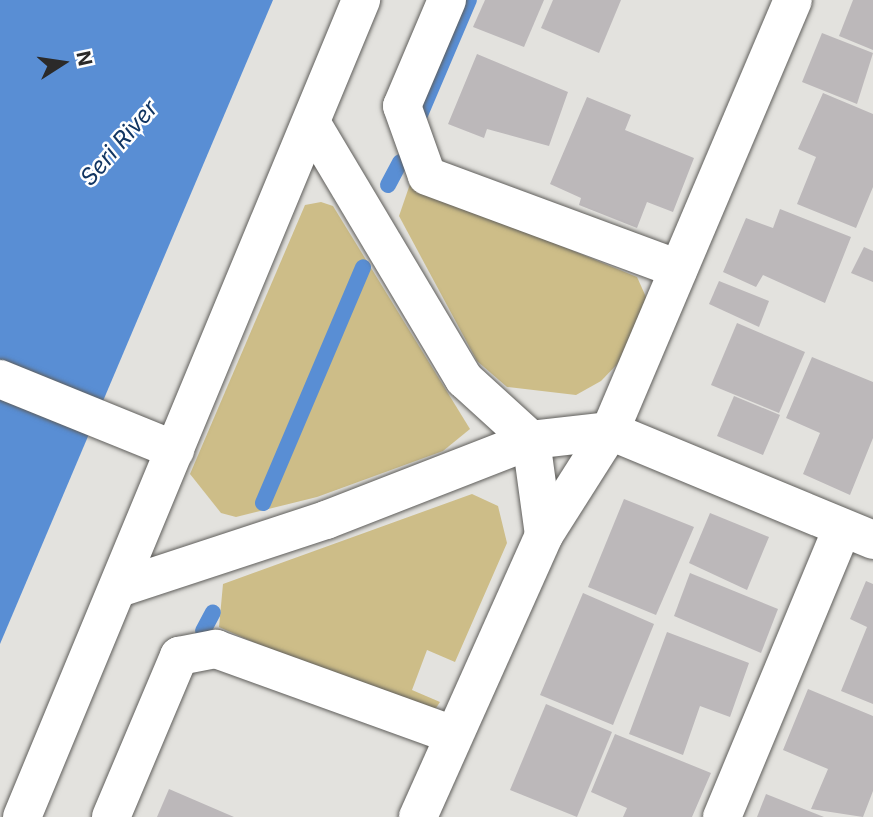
<!DOCTYPE html>
<html>
<head>
<meta charset="utf-8">
<style>
	body { margin:0 }
	#map { position:relative; width:873px; height:817px; overflow:hidden; background:#e3e2de; font-family:Inter,sans-serif }
	div>[style] { position:absolute }
	[style*='--x'] { left:calc(var(--x)*1px); top:calc(var(--y)*1px); width:calc(var(--w)*1px); rotate:calc(var(--a)*1deg) }
	.green>* { inset:0; background:#cdbd88 }
	.water>* { inset:0; background:#598ed4 }
	.stream>* { height:16px; margin:-8px; padding:0 8px; transform-origin:8px; border-radius:8px; background:#598ed4 }
	.building>* { inset:0; background:#bcb8ba }
	.roads { filter:drop-shadow(0 0 2px #5f5e5b) drop-shadow(0 0 2px #5f5e5b) }
	.minor>* { height:38px; margin:-19px; padding:0 19px; transform-origin:19px; border-radius:19px; background:#fff }
	span { translate:-50% -50%; white-space:nowrap; text-align:center; line-height:1.15; -webkit-text-stroke:5px #fff; paint-order:stroke }
	.water-label { font-size:23px; color:#113562; font-style:italic }
	.north { position:absolute; left:28px; top:28px; width:70px; height:70px; -webkit-text-stroke:5px #fff; paint-order:stroke; rotate:78deg; font-size:19px; font-weight:700; line-height:28px; text-align:center; color:#2b2a29 }
	.north::after { content:''; display:block; margin:auto; width:24px; height:32px; background:#2b2a29; clip-path:polygon(50% 0,100% 100%,50% 72%,0 100%) }
</style>
</head>
<body>
<div id="map">
	<div class="green">
		<div style="clip-path:polygon(410px 184px,637px 277px,646px 297px,626px 355px,601px 381px,576px 395px,507px 387px,477px 361px,399px 216px)"></div>
		<div style="clip-path:polygon(321px 202px,333px 206px,470px 429px,443px 451px,317px 497px,236px 517px,221px 513px,190px 474px,305px 205px)"></div>
		<div style="clip-path:polygon(472px 494px,498px 506px,507px 543px,455px 662px,427px 650px,412px 690px,440px 702px,436px 708px,415px 713px,219px 627px,223px 584px)"></div>
	</div>
	<div class="water">
		<div style="clip-path:polygon(0 0,273px 0,0 644px)"></div>
	</div>
	<div class="stream">
		<div style="--x:419;--y:117;--w:127;--a:-66.9"></div>
		<div style="--x:388;--y:185;--w:26;--a:-62"></div>
		<div style="--x:263;--y:503;--w:256;--a:-67"></div>
		<div style="--x:203;--y:631;--w:21;--a:-62"></div>
	</div>
	<div class="building">
		<div style="clip-path:polygon(485px 0,544px 0,524px 47px,473px 27px)"></div>
		<div style="clip-path:polygon(553px 0,621px 0,599px 53px,541px 28px)"></div>
		<div style="clip-path:polygon(853px 0,873px 0,873px 50px,839px 36px)"></div>
		<div style="clip-path:polygon(822px 33px,873px 53px,857px 104px,802px 82px)"></div>
		<div style="clip-path:polygon(477px 54px,568px 92px,549px 146px,487px 129px,484px 138px,448px 124px)"></div>
		<div style="clip-path:polygon(823px 93px,873px 114px,873px 187px,856px 228px,797px 204px,816px 157px,798px 149px)"></div>
		<div style="clip-path:polygon(587px 97px,631px 115px,625px 130px,694px 158px,673px 212px,647px 202px,637px 228px,579px 205px,581px 198px,550px 184px)"></div>
		<div style="clip-path:polygon(780px 209px,851px 237px,825px 303px,763px 275px,756px 287px,723px 272px,746px 218px,773px 228px)"></div>
		<div style="clip-path:polygon(864px 247px,873px 251px,873px 282px,851px 273px)"></div>
		<div style="clip-path:polygon(719px 281px,769px 301px,759px 327px,709px 304px)"></div>
		<div style="clip-path:polygon(737px 323px,805px 352px,779px 413px,711px 385px)"></div>
		<div style="clip-path:polygon(812px 357px,873px 382px,873px 438px,850px 495px,803px 474px,820px 433px,786px 418px)"></div>
		<div style="clip-path:polygon(734px 396px,780px 415px,763px 455px,717px 436px)"></div>
		<div style="clip-path:polygon(624px 499px,694px 527px,656px 615px,588px 587px)"></div>
		<div style="clip-path:polygon(710px 513px,769px 537px,747px 590px,689px 563px)"></div>
		<div style="clip-path:polygon(690px 573px,778px 609px,761px 653px,674px 616px)"></div>
		<div style="clip-path:polygon(866px 581px,873px 584px,873px 704px,841px 691px,867px 627px,850px 619px)"></div>
		<div style="clip-path:polygon(583px 593px,654px 624px,613px 725px,540px 695px)"></div>
		<div style="clip-path:polygon(667px 632px,749px 663px,730px 717px,700px 706px,683px 755px,629px 734px)"></div>
		<div style="clip-path:polygon(808px 689px,873px 716px,873px 791px,863px 817px,811px 809px,828px 769px,783px 750px)"></div>
		<div style="clip-path:polygon(546px 704px,612px 732px,577px 817px,510px 790px)"></div>
		<div style="clip-path:polygon(615px 734px,711px 773px,692px 817px,623px 817px,627px 808px,591px 792px)"></div>
		<div style="clip-path:polygon(169px 789px,234px 817px,157px 817px)"></div>
		<div style="clip-path:polygon(766px 794px,824px 817px,757px 817px)"></div>
	</div>
	<div class="roads">
		<div class="minor">
			<div style="--x:447;--y:0;--w:115;--a:113"></div>
			<div style="--x:402;--y:106;--w:74;--a:70.3"></div>
			<div style="--x:427;--y:176;--w:268;--a:20.3"></div>
			<div style="--x:312;--y:124;--w:297;--a:59.2"></div>
			<div style="--x:464;--y:379;--w:91;--a:42.3"></div>
			<div style="--x:531;--y:440;--w:96;--a:82.2"></div>
			<div style="--x:0;--y:379;--w:189;--a:22.1"></div>
			<div style="--x:119;--y:588;--w:218;--a:-18.2"></div>
			<div style="--x:326;--y:520;--w:220;--a:-21.3"></div>
			<div style="--x:531;--y:440;--w:80;--a:-6.5"></div>
			<div style="--x:610;--y:431;--w:285;--a:22.5"></div>
			<div style="--x:22;--y:817;--w:885;--a:-67.46"></div>
			<div style="--x:111;--y:817;--w:175;--a:-67.1"></div>
			<div style="--x:179;--y:656;--w:38;--a:-11"></div>
			<div style="--x:216;--y:649;--w:252;--a:19.9"></div>
			<div style="--x:418;--y:817;--w:309;--a:-65.9"></div>
			<div style="--x:544;--y:535;--w:123;--a:-57.6"></div>
			<div style="--x:610;--y:431;--w:468;--a:-67"></div>
			<div style="--x:722;--y:817;--w:312;--a:-67.4"></div>
		</div>
	</div>
	<div class="water-label">
		<span style="left:119px;top:143px;rotate:-49deg">Seri River</span>
	</div>
	<div class="north">N</div>
</div>
</body>
</html>
